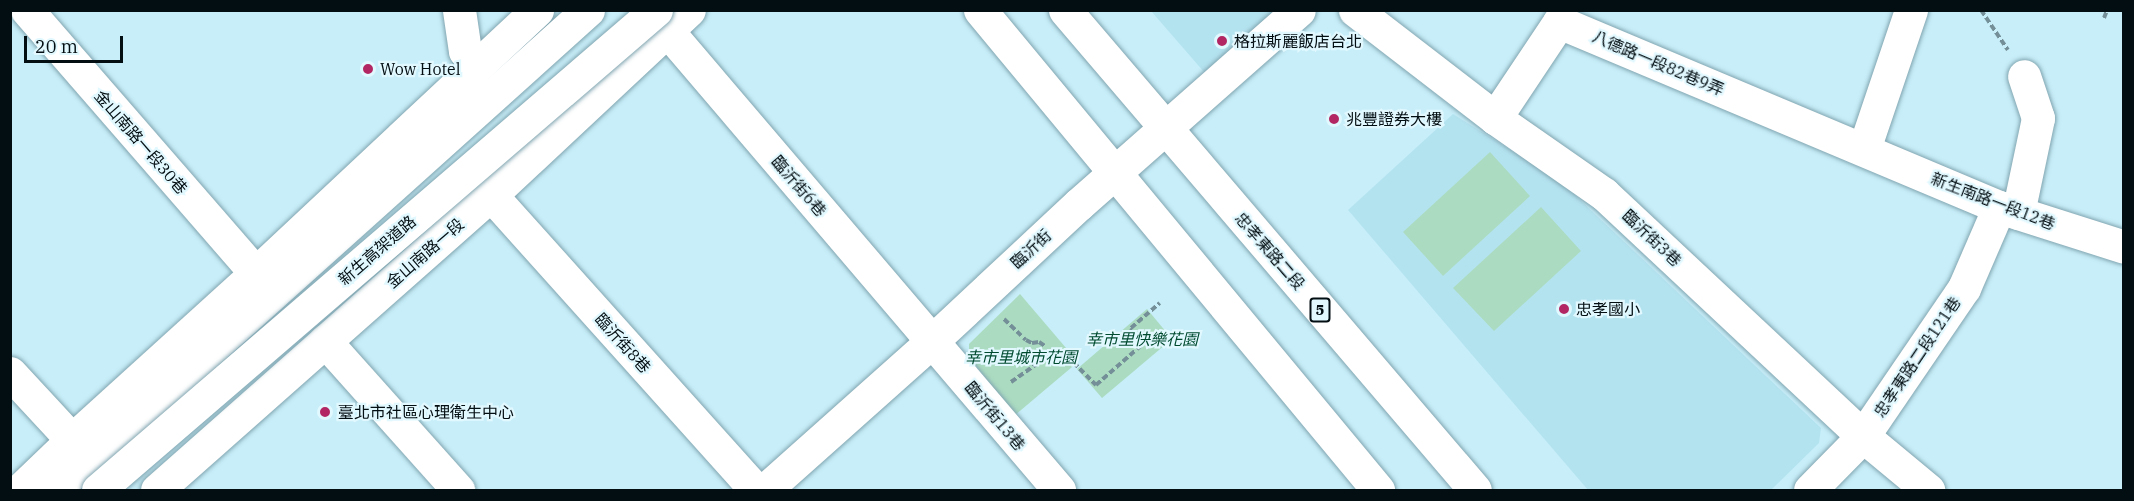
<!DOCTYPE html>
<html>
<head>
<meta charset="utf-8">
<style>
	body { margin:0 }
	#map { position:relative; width:2134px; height:501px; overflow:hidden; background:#c7eef9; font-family:"IBM Plex Serif","Noto Sans TC",serif }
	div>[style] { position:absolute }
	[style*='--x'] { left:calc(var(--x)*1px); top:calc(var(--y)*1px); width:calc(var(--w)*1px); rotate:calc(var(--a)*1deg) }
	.built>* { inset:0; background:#b4e3f0 }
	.green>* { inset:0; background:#abdcc1 }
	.path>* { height:4px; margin-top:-2px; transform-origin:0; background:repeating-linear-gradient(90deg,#748f97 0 6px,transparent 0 9px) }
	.roads { filter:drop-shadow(0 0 2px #81a5b0) drop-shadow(0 0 2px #81a5b0) }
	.minor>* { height:33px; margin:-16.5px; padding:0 16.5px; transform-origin:16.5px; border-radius:16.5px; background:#fff }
	.major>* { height:33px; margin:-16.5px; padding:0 16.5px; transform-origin:16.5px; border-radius:16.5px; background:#fff }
	.highway>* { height:33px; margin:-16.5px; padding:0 16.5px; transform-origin:16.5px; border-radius:16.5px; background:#fff }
	.bridges { filter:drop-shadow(0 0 2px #81a5b0) drop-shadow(0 0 2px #81a5b0) }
	.highway-bridge>* { height:33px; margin:-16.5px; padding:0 16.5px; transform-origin:16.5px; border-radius:16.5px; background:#fff }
	.dots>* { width:16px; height:16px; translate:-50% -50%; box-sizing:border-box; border:3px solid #e1f8ff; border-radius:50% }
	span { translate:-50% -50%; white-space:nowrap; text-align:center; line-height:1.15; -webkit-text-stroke:4.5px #e1f8ff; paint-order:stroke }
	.shield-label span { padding:2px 4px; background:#e1f8ff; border:2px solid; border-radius:4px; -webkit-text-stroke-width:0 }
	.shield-label { font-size:15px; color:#030e12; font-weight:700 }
	.poi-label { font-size:16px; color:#030e12 }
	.left { translate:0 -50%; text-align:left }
	.street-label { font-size:16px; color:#030e12 }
	.park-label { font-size:16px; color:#004a2f; font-style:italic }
	.frame { position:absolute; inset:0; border:12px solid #030e12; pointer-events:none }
	.scale { position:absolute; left:24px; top:36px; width:99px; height:27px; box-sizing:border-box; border:3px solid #030e12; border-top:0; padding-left:8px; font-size:18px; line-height:21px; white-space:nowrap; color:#030e12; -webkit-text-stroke:4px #e1f8ff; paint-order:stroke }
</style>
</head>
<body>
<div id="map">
	<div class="built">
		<div style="clip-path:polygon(1151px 11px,1292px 11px,1211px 80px)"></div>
		<div style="clip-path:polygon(1453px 114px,1560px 181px,1821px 428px,1819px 443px,1771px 490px,1588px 490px,1348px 210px)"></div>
	</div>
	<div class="green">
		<div style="clip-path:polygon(1490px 152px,1530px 196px,1443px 276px,1403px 232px)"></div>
		<div style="clip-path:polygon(1541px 207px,1581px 251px,1494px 331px,1453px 288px)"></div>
		<div style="clip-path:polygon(1020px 294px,1078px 362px,1015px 415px,969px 357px,969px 344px)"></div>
		<div style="clip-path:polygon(1147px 309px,1172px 339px,1102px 398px,1077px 369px)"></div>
	</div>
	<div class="path">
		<div style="--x:1981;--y:10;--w:48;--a:56"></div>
		<div style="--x:2104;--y:18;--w:9;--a:-69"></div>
		<div style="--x:1004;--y:319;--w:30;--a:44"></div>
		<div style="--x:1026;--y:340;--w:7;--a:27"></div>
		<div style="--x:1032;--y:343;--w:7;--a:-8"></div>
		<div style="--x:1039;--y:342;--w:7;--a:34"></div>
		<div style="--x:1067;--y:356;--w:41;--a:45"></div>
		<div style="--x:1096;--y:385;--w:64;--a:-41.2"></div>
		<div style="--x:1144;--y:343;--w:20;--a:-131"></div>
		<div style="--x:1131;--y:328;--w:38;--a:-41"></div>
		<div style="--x:1011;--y:382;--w:39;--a:-35"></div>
	</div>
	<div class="roads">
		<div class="minor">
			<div style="--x:27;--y:10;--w:349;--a:49"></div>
			<div style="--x:459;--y:10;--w:41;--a:81.7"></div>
			<div style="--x:465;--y:51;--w:18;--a:49"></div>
			<div style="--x:1355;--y:10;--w:177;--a:37.6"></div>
			<div style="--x:1495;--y:118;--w:133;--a:34.9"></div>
			<div style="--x:1604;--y:194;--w:354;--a:43.1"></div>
			<div style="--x:1863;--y:436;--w:85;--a:39.7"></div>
			<div style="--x:653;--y:14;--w:626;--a:49.54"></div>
			<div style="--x:1495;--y:118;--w:115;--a:-56.3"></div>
			<div style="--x:1559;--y:22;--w:477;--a:22.8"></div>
			<div style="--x:1999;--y:207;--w:131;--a:17.7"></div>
			<div style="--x:1864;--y:149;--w:147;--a:-71.3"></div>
			<div style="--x:491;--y:195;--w:397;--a:48.1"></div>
			<div style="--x:2018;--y:213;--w:97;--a:-78.1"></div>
			<div style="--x:2038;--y:118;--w:44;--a:-108.4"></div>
			<div style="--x:325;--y:341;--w:200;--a:48.2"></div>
			<div style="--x:10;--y:373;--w:91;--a:47.2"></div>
			<div style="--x:20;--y:490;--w:72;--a:-43.9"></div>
			<div style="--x:72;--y:440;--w:248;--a:-42.2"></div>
			<div style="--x:256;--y:273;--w:385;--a:-43.1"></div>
			<div style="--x:157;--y:490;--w:446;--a:-41.5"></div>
			<div style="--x:491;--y:195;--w:271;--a:-43.1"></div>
			<div style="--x:765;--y:490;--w:224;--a:-41.7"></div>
			<div style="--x:932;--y:341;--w:201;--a:-43"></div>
			<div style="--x:1079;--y:204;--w:293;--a:-41.4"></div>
			<div style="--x:1810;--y:490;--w:76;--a:-45.5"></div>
			<div style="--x:1863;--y:436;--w:179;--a:-55.7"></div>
			<div style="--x:1964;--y:288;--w:88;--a:-66.6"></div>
		</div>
		<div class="major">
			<div style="--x:980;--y:10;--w:624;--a:50.34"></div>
			<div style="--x:1065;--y:10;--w:631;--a:49.5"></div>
		</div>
		<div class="highway">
			<div style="--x:54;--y:490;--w:718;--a:-41.95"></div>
		</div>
	</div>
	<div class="bridges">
		<div class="highway-bridge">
			<div style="--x:98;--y:490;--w:736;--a:-40.7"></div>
		</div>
	</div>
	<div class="dots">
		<div style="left:1222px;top:41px;background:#b22763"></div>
		<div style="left:368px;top:69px;background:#b22763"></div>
		<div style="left:1334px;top:119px;background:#b22763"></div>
		<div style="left:1564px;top:309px;background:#b22763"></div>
		<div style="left:325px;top:412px;background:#b22763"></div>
	</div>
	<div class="shield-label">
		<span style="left:1320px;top:310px">5</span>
	</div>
	<div class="poi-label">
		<span class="left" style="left:1234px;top:41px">格拉斯麗飯店台北</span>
		<span class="left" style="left:380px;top:69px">Wow Hotel</span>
		<span class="left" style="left:1346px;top:119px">兆豐證券大樓</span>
		<span class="left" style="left:1576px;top:309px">忠孝國小</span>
		<span class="left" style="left:338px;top:412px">臺北市社區心理衛生中心</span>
	</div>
	<div class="street-label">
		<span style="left:1658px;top:63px;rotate:23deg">八德路一段82巷9弄</span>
		<span style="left:141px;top:142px;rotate:49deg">金山南路一段30巷</span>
		<span style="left:799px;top:186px;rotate:49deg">臨沂街6巷</span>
		<span style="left:1993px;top:201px;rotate:21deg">新生南路一段12巷</span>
		<span style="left:1652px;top:238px;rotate:43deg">臨沂街3巷</span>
		<span style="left:1031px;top:249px;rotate:-43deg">臨沂街</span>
		<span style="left:377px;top:250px;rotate:-41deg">新生高架道路</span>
		<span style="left:1270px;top:251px;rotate:49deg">忠孝東路二段</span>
		<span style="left:425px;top:253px;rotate:-41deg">金山南路一段</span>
		<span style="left:623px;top:343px;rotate:48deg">臨沂街8巷</span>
		<span style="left:1917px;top:357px;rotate:-56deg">忠孝東路二段121巷</span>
		<span style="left:995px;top:416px;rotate:50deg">臨沂街13巷</span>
	</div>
	<div class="park-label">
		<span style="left:1142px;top:339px">幸市里快樂花園</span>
		<span style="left:1021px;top:357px">幸市里城市花園</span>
	</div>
	<div class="frame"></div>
	<div class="scale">20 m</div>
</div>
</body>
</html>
